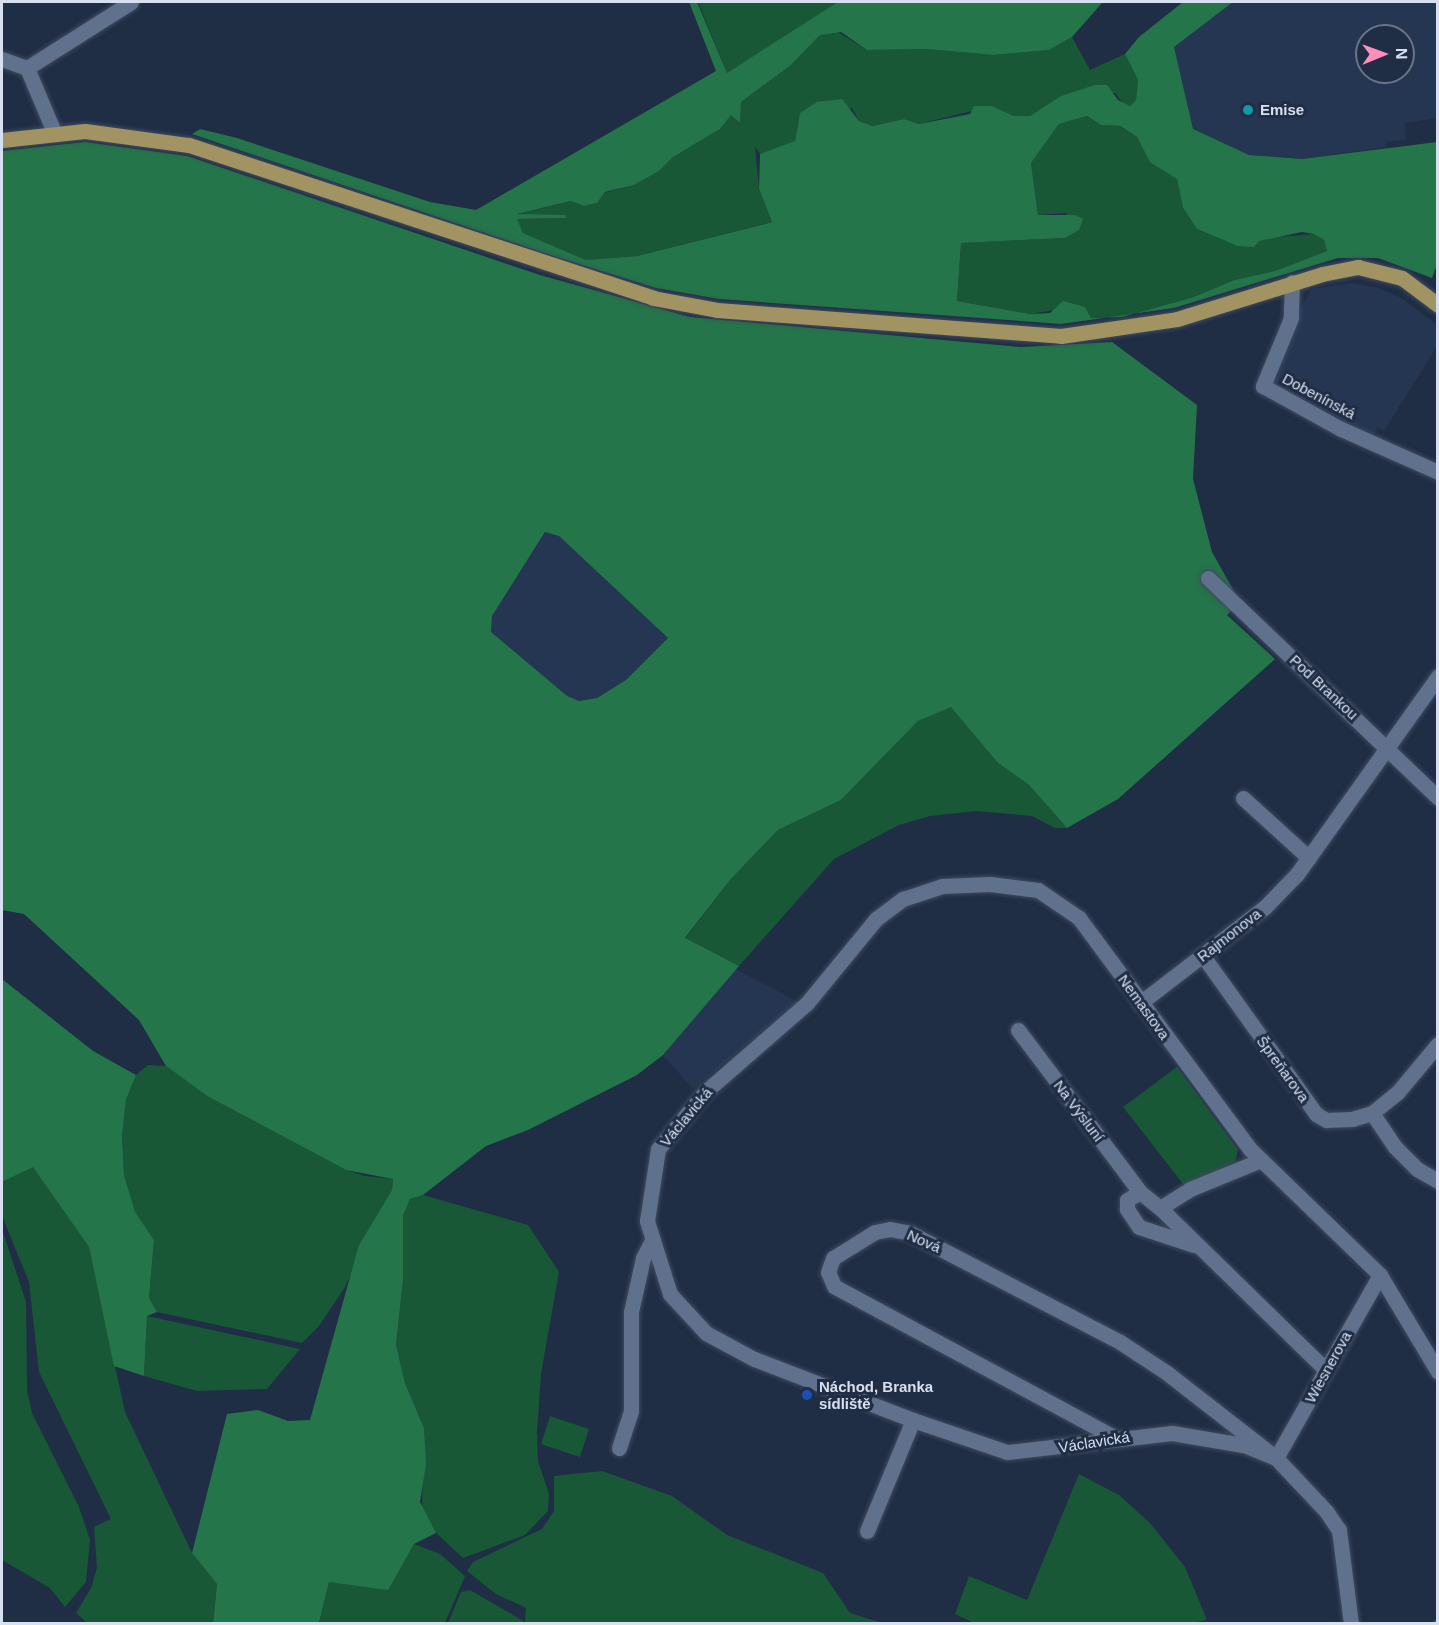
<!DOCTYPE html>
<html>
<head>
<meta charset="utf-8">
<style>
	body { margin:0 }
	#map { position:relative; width:1439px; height:1625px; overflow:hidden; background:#1f2d45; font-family:Arial,sans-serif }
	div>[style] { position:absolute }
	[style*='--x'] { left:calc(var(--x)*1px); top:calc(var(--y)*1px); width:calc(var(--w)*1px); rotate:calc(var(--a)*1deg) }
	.built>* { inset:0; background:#253653 }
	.green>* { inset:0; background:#185836 }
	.forest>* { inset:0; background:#25754a }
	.stream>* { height:4px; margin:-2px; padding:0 2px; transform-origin:2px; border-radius:2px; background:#135370 }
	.roads { filter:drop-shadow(0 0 2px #3e4a5e) drop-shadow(0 0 2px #3e4a5e) }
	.minor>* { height:15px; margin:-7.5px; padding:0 7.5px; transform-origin:7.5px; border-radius:7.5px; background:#60718d }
	.major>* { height:15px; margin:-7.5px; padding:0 7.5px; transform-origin:7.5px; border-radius:7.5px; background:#a29362 }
	.dots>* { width:16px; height:16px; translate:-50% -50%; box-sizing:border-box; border:3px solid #1f2d45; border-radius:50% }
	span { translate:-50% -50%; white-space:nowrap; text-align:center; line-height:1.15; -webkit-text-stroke:6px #1f2d45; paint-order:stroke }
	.poi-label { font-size:15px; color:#d7e0f0; font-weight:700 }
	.left { translate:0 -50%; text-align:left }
	.street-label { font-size:15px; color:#d7e0f0 }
	.frame { position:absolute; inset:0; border:3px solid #d7e0f0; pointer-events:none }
	.north { position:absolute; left:1355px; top:24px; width:60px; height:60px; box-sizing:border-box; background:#1f2d45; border:2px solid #697589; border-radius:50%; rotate:89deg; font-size:16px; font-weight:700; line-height:24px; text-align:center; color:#d7e0f0 }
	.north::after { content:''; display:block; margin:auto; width:21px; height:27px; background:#ff8eb9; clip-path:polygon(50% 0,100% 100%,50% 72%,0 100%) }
</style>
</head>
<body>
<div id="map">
	<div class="built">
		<div style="clip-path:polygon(evenodd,1233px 2px,1437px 2px,1437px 118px,1405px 123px,1406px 140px,1386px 142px,1387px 147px,1302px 159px,1249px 155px,1193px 129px,1174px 47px,1233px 2px,1367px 36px,1403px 36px,1403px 72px,1367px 72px,1367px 36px)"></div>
		<div style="clip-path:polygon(1351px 283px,1379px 288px,1403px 299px,1437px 325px,1437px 346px,1384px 431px,1378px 427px,1372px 440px,1268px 385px,1298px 312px,1312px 289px)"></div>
		<div style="clip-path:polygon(546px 532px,559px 536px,668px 638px,626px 680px,597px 698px,579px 701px,567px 697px,491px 632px,492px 616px)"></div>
		<div style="clip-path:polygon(736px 969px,798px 1002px,693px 1089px,663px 1055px)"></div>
	</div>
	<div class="green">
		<div style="clip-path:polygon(698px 2px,838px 2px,839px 3px,727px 73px)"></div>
		<div style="clip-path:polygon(836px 31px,867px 50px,926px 49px,993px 55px,1049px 50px,1072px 37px,1090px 70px,1125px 54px,1138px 80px,1136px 100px,1130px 106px,1123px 103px,1115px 93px,1051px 103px,1030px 116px,1014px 116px,992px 106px,919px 124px,904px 119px,871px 126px,859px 121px,852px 108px,798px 123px,795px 141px,780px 150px,760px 154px,755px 147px,759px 189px,772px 222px,637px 256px,586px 260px,523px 233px,516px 219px,565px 218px,514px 215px,572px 201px,584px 206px,597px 203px,604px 193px,634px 185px,659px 171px,673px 157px,720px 129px,731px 114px,739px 123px,741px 102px,791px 65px,820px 35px)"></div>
		<div style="clip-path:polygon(1087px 116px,1101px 125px,1119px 126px,1137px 137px,1147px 155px,1177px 179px,1183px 208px,1197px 229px,1226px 241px,1314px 234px,1324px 240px,1327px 251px,1275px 271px,1234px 280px,1194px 297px,1122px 317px,1091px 318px,1085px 307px,1079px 306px,1030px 314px,957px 301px,961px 243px,1065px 238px,1067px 213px,1038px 215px,1031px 163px,1059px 124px)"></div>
		<div style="clip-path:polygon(951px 706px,998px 763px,1029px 785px,1067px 828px,1055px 828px,1032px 816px,977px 811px,930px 816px,899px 825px,834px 859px,739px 966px,685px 939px,730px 880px,778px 830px,841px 800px,918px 721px)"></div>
		<div style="clip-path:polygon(148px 1065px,166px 1066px,207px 1096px,346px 1170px,365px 1176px,393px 1179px,392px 1190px,359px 1245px,358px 1260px,345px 1287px,319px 1326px,302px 1343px,157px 1312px,149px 1298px,154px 1240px,135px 1213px,124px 1175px,122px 1136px,126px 1100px,136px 1075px)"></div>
		<div style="clip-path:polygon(1177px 1067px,1238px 1150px,1235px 1162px,1184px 1185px,1123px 1107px)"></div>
		<div style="clip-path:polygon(33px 1166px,89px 1247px,125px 1412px,192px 1553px,217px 1584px,213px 1623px,87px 1623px,76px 1613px,91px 1588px,97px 1568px,94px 1527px,111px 1519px,39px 1372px,29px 1282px,2px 1216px,2px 1182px)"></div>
		<div style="clip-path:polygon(423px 1195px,528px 1225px,559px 1272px,541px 1374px,537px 1432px,538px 1461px,549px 1494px,548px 1511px,525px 1535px,463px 1558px,436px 1533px,422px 1509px,424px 1428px,405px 1383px,396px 1345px,403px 1280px,403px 1216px,410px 1199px)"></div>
		<div style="clip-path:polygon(2px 1229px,26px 1302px,27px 1390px,32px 1413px,79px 1507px,90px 1540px,86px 1582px,65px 1607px,50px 1588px,2px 1560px)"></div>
		<div style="clip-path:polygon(147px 1316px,300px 1349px,267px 1389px,197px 1391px,144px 1376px)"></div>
		<div style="clip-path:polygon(550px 1416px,589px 1429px,580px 1457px,541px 1444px)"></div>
		<div style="clip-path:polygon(602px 1471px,672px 1496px,727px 1535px,823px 1573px,850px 1613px,882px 1623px,448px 1623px,461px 1592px,470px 1590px,525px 1622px,526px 1608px,496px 1594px,467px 1571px,473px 1562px,542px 1529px,554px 1511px,554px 1476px)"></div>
		<div style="clip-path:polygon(1079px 1474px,1119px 1495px,1150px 1523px,1185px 1567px,1207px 1620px,1185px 1624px,976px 1624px,955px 1614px,969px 1576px,1027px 1600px)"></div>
		<div style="clip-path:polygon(414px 1544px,440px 1554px,465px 1576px,445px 1623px,319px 1624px,329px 1582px)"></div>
	</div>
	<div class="forest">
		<div style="clip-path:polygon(evenodd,689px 2px,697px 2px,727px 73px,838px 2px,1103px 2px,1072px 37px,1049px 50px,993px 55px,926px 49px,867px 50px,841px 32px,820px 35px,791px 65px,741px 102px,740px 123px,731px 115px,720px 129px,673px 157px,659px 171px,634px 185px,605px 192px,597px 203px,584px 206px,571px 201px,517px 214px,565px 215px,566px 218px,517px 219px,523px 233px,586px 260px,637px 256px,765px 224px,772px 222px,759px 189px,760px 154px,795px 141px,800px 113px,817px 102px,842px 99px,859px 121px,872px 126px,904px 119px,919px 124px,970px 114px,974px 106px,992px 106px,1014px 116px,1030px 116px,1061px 96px,1095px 85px,1107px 85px,1118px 100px,1130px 106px,1136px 100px,1138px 80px,1125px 54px,1139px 37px,1183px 2px,1233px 2px,1174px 47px,1193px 129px,1249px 155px,1302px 159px,1437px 142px,1437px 264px,1432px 278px,1378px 258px,1338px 258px,1174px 308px,1061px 324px,719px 299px,656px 288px,547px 254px,192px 134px,200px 129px,237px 138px,430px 202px,476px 210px,716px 71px,689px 2px,1087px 116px,1101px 125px,1120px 126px,1137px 137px,1150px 162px,1177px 179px,1183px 208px,1197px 229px,1238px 246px,1254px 247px,1259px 241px,1302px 232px,1314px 234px,1324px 240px,1327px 251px,1275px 271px,1234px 280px,1194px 297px,1122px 317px,1091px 318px,1085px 307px,1063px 301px,1050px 313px,1030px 314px,957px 301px,961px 243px,1065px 238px,1079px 230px,1083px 219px,1075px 215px,1038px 215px,1031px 163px,1059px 124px,1087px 116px)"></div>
		<div style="clip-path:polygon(evenodd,85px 142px,187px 156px,540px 275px,690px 317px,1021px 347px,1112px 342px,1197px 405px,1193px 479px,1212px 552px,1240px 602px,1227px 615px,1275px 659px,1118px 799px,1067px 828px,1029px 785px,998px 763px,951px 707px,918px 721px,841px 800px,778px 830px,730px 880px,685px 938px,739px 966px,663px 1055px,637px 1075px,528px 1130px,486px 1146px,423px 1195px,410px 1199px,403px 1216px,403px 1280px,396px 1345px,405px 1383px,424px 1428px,426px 1464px,420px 1502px,436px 1533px,414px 1544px,388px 1590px,329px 1582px,319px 1623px,213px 1623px,217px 1584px,192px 1553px,227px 1414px,258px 1410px,288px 1421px,310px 1420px,359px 1245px,392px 1190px,393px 1179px,346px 1170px,207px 1096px,166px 1066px,139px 1020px,24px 914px,2px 910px,2px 151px,85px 142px,545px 532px,559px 536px,668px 638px,626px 680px,597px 698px,579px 701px,567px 696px,491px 632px,492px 616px,545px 532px)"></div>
		<div style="clip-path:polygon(2px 979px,93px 1051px,136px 1075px,126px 1100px,122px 1136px,124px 1175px,135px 1212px,154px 1240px,149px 1298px,157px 1312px,147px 1316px,144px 1376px,114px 1366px,89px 1247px,33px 1167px,2px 1182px)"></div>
	</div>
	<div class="stream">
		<div style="--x:1433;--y:1624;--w:6;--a:-39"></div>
	</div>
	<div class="roads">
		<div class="minor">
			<div style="--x:2;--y:59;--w:27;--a:20"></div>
			<div style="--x:27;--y:68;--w:123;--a:-32.4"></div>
			<div style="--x:27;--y:68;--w:69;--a:67.1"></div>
			<div style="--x:1292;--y:282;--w:36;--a:92"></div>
			<div style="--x:1291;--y:318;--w:74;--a:112.4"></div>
			<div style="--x:1263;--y:386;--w:89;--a:28.9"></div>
			<div style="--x:1341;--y:429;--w:106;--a:23.9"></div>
			<div style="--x:1208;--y:578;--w:318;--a:43.7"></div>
			<div style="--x:1243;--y:798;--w:89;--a:42.3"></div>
			<div style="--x:1203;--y:956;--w:194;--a:54.4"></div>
			<div style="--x:1316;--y:1114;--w:12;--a:31"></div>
			<div style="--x:1326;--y:1120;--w:26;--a:-2"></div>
			<div style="--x:1352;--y:1119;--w:21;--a:-17"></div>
			<div style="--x:1372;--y:1113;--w:32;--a:-39"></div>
			<div style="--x:1397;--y:1093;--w:64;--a:-50.1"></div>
			<div style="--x:1140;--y:1003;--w:158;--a:-37.5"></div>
			<div style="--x:1265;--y:907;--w:46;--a:-45.9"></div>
			<div style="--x:1297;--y:874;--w:243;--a:-54.5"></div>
			<div style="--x:1018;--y:1030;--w:203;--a:53"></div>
			<div style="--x:1372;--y:1113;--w:41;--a:55.9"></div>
			<div style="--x:1395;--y:1147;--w:31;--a:45"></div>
			<div style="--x:1417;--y:1169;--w:24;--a:30"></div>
			<div style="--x:1160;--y:1208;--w:36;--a:-32"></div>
			<div style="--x:1190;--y:1189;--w:77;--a:-22.2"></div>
			<div style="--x:1194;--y:1245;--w:58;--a:-161.9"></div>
			<div style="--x:1139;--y:1227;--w:22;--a:-124"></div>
			<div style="--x:1127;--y:1209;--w:9;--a:-90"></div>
			<div style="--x:1127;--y:1200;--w:15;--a:-32"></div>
			<div style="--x:1140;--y:1192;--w:26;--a:39"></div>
			<div style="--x:1160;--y:1208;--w:232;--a:44.3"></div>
			<div style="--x:1116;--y:1438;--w:320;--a:-151.7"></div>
			<div style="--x:834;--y:1286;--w:15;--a:-113"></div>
			<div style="--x:828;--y:1272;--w:15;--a:-70"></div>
			<div style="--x:833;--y:1258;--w:49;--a:-31.8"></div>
			<div style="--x:875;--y:1232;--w:15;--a:-11"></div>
			<div style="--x:890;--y:1229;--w:20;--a:11"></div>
			<div style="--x:910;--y:1233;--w:237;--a:27.4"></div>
			<div style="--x:1120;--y:1342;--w:56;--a:33.4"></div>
			<div style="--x:1167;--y:1373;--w:138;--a:37.9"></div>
			<div style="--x:1276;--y:1458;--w:73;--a:46.7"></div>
			<div style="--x:1326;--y:1511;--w:23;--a:56"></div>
			<div style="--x:1339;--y:1530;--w:95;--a:82.7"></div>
			<div style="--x:619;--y:1448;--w:39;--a:-72"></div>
			<div style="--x:631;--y:1411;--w:99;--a:-90"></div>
			<div style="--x:631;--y:1312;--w:55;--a:-77.5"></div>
			<div style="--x:643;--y:1258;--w:20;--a:-63"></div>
			<div style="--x:1276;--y:1458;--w:35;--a:-158"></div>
			<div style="--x:1243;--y:1445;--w:72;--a:-170.4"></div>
			<div style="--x:1172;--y:1433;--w:166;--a:173.4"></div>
			<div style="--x:1007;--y:1452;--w:99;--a:-161.2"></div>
			<div style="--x:913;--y:1420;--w:170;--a:-159"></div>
			<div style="--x:754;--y:1359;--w:55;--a:-151.6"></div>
			<div style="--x:706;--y:1333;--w:53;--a:-132.7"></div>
			<div style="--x:670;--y:1294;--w:77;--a:-107.5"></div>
			<div style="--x:647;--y:1221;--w:73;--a:-81.3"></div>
			<div style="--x:658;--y:1149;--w:74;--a:-50.5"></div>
			<div style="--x:705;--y:1092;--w:135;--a:-41.1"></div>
			<div style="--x:807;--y:1003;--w:109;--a:-50.6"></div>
			<div style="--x:876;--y:919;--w:34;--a:-37"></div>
			<div style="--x:903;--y:899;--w:41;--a:-18.4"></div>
			<div style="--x:942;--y:886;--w:48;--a:-2.4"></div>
			<div style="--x:990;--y:884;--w:48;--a:7.1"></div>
			<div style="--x:1038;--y:890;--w:50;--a:34.3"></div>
			<div style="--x:1079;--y:918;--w:287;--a:53.5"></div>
			<div style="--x:1250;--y:1149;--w:181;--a:44.1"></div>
			<div style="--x:1380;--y:1275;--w:113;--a:59.1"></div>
			<div style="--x:1276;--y:1458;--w:210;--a:-60.4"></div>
			<div style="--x:867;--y:1531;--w:120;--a:-67.5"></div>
		</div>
		<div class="major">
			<div style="--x:2;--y:140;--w:83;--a:-6.2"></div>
			<div style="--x:85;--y:131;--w:105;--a:7.7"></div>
			<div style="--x:189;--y:145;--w:489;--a:18.2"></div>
			<div style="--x:653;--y:298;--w:65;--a:10.6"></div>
			<div style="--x:717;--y:310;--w:345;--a:4.3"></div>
			<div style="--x:1061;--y:336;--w:117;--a:-8.3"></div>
			<div style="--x:1177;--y:319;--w:152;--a:-17.2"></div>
			<div style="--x:1322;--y:274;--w:37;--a:-11"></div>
			<div style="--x:1358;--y:267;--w:45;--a:14"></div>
			<div style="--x:1402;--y:278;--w:45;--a:36.9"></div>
		</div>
	</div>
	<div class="dots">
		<div style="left:1248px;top:110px;background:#0f9aa8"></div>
		<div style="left:807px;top:1395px;background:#1a4fb4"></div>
	</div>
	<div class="poi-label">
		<span class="left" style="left:1260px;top:110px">Emise</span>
		<span class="left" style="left:819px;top:1395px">Náchod, Branka<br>sídliště</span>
	</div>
	<div class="street-label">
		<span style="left:1319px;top:396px;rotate:28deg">Dobenínská</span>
		<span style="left:1324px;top:687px;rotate:43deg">Pod Brankou</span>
		<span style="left:1229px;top:935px;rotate:-38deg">Rajmonova</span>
		<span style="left:1144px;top:1007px;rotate:54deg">Nemastova</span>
		<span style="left:1283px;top:1069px;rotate:54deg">Špreňarova</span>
		<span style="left:1079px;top:1111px;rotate:53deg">Na Výsluní</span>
		<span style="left:686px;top:1117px;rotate:-50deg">Václavická</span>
		<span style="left:924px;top:1241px;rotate:24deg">Nová</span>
		<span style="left:1328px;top:1367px;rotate:-61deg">Wiesnerova</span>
		<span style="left:1094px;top:1442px;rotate:-9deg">Václavická</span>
	</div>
	<div class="frame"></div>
	<div class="north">N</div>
</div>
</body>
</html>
